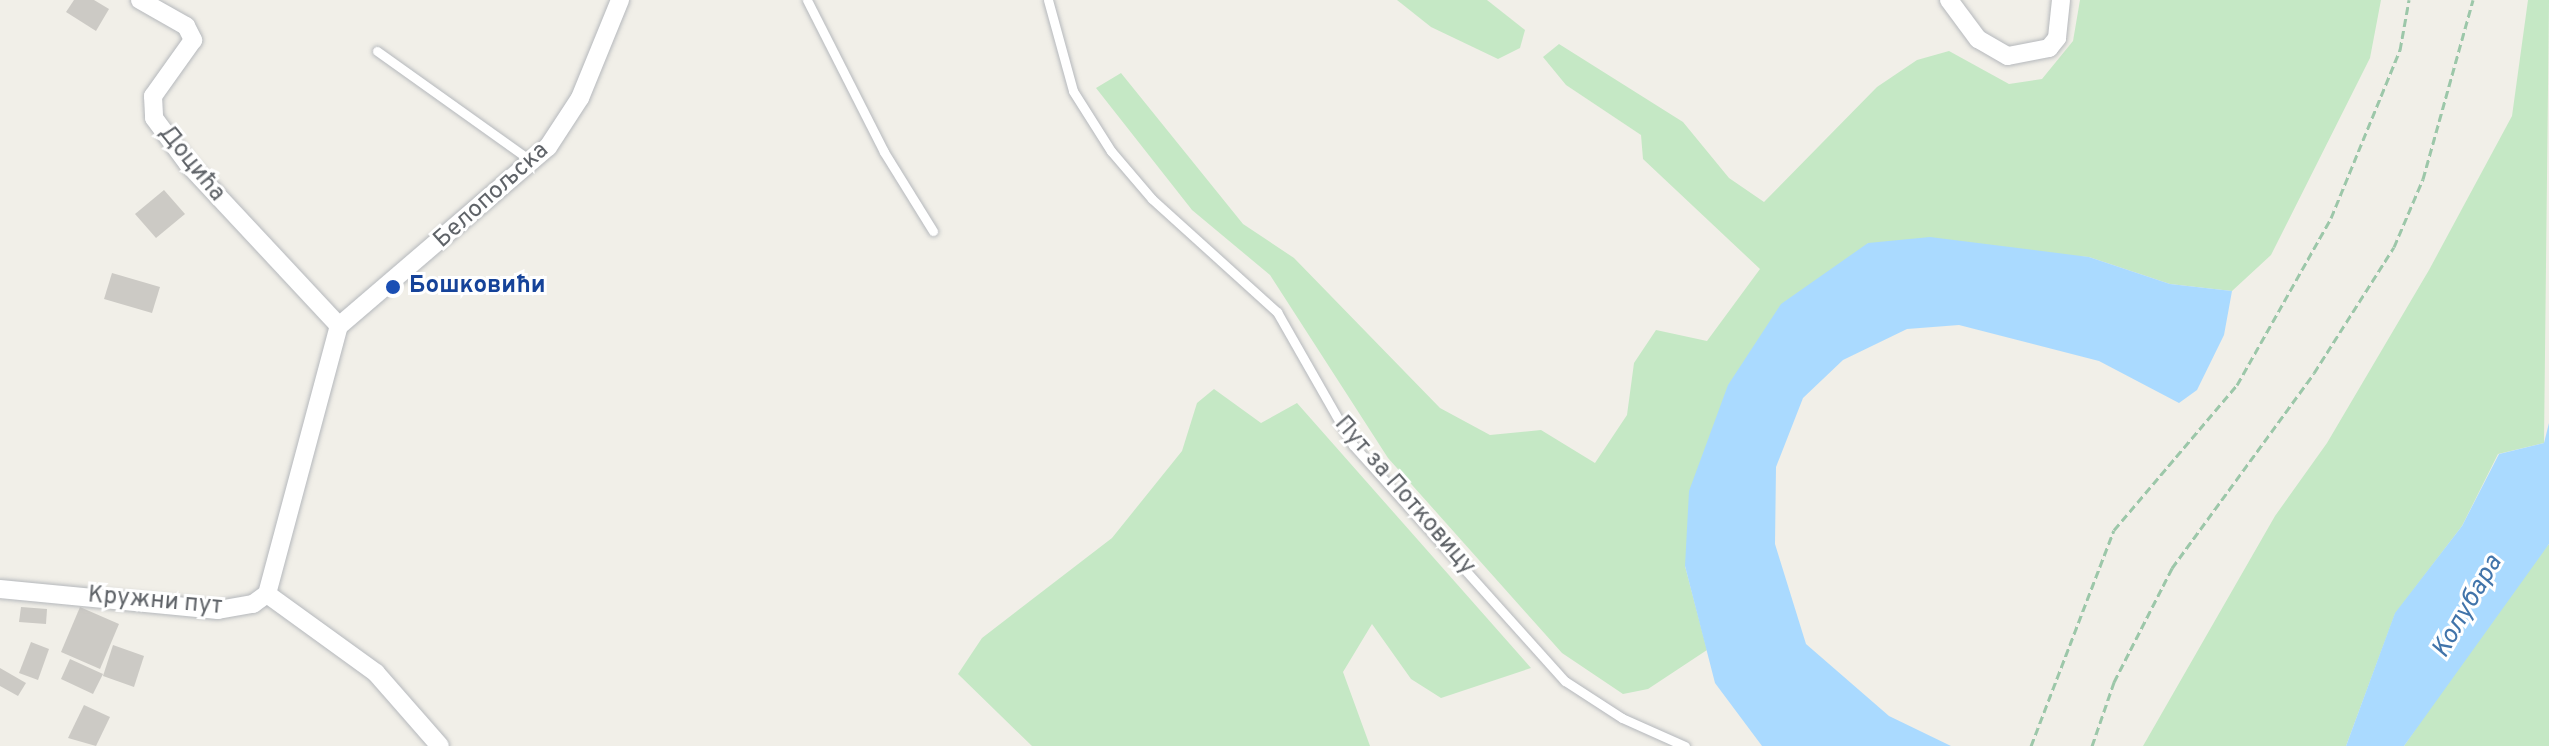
<!DOCTYPE html>
<html>
<head>
<meta charset="utf-8">
<style>
	body { margin:0 }
	#map { position:relative; width:2549px; height:746px; overflow:hidden; background:#f1efe8; font-family:Overpass,sans-serif }
	div>[style] { position:absolute }
	[style*='--x'] { left:calc(var(--x)*1px); top:calc(var(--y)*1px); width:calc(var(--w)*1px); rotate:calc(var(--a)*1deg) }
	.green>* { inset:0; background:#c5e8c5 }
	.water>* { inset:0; background:#aadaff }
	.building>* { inset:0; background:#cccac5 }
	.path>* { height:3px; margin-top:-1.5px; transform-origin:0; background:repeating-linear-gradient(90deg,#9cc7a9 0 8px,transparent 0 12px) }
	.roads { filter:drop-shadow(0 0 2px #b5b8bc) drop-shadow(0 0 2px #b5b8bc) }
	.lane>* { height:9px; margin:-4.5px; padding:0 4.5px; transform-origin:4.5px; border-radius:4.5px; background:#fff }
	.street>* { height:18px; margin:-9px; padding:0 9px; transform-origin:9px; border-radius:9px; background:#fff }
	.dots>* { width:22px; height:22px; translate:-50% -50%; box-sizing:border-box; border:4px solid #fff; border-radius:50% }
	span { translate:-50% -50%; white-space:nowrap; text-align:center; line-height:1.15; -webkit-text-stroke:6px #fff; paint-order:stroke }
	.street-label { font-size:24px; color:#5f6368 }
	.transit-label { font-size:24px; color:#164399; font-weight:700 }
	.left { translate:0 -50%; text-align:left }
	.water-label { font-size:26px; color:#4174aa; font-style:italic }
</style>
</head>
<body>
<div id="map">
	<div class="green">
		<div style="clip-path:polygon(1397px 0,1487px 0,1525px 30px,1520px 48px,1498px 59px,1431px 27px)"></div>
		<div style="clip-path:polygon(2080px 0,2381px 0,2370px 58px,2271px 255px,2232px 291px,2170px 284px,2089px 257px,1868px 243px,1685px 566px,1707px 650px,1648px 689px,1623px 694px,1562px 653px,1388px 458px,1270px 275px,1192px 210px,1096px 88px,1121px 73px,1243px 224px,1294px 258px,1440px 408px,1490px 435px,1541px 430px,1595px 463px,1627px 415px,1634px 363px,1656px 330px,1707px 341px,1760px 269px,1643px 159px,1641px 135px,1566px 85px,1543px 57px,1559px 44px,1683px 122px,1729px 178px,1764px 202px,1877px 87px,1917px 60px,1949px 51px,2009px 84px,2042px 79px,2073px 41px)"></div>
		<div style="clip-path:polygon(2528px 0,2549px 0,2544px 443px,2498px 454px,2462px 526px,2395px 614px,2346px 746px,2143px 746px,2275px 516px,2327px 443px,2429px 270px,2512px 116px)"></div>
		<div style="clip-path:polygon(1214px 389px,1261px 423px,1297px 403px,1531px 668px,1441px 698px,1411px 679px,1372px 624px,1343px 672px,1370px 746px,1032px 746px,958px 674px,982px 638px,1112px 538px,1182px 451px,1197px 403px)"></div>
		<div style="clip-path:polygon(2549px 544px,2549px 746px,2404px 746px,2516px 582px)"></div>
	</div>
	<div class="water">
		<div style="clip-path:polygon(1930px 237px,2089px 257px,2170px 284px,2232px 291px,2224px 335px,2197px 390px,2179px 403px,2099px 361px,1959px 325px,1907px 329px,1843px 360px,1803px 398px,1776px 467px,1775px 544px,1806px 644px,1889px 716px,1951px 746px,1762px 746px,1715px 683px,1685px 566px,1689px 491px,1728px 385px,1781px 304px,1868px 243px)"></div>
		<div style="clip-path:polygon(2549px 423px,2549px 544px,2404px 746px,2346px 746px,2395px 613px,2462px 526px,2499px 454px,2544px 443px)"></div>
	</div>
	<div class="building">
		<div style="clip-path:polygon(74px 0,94px 0,109px 9px,96px 31px,66px 12px)"></div>
		<div style="clip-path:polygon(164px 190px,185px 214px,156px 238px,135px 214px)"></div>
		<div style="clip-path:polygon(112px 273px,160px 287px,152px 313px,104px 299px)"></div>
		<div style="clip-path:polygon(21px 607px,47px 609px,46px 624px,19px 622px)"></div>
		<div style="clip-path:polygon(80px 607px,119px 624px,100px 669px,61px 652px)"></div>
		<div style="clip-path:polygon(31px 642px,49px 649px,38px 680px,19px 673px)"></div>
		<div style="clip-path:polygon(113px 645px,144px 656px,134px 687px,103px 676px)"></div>
		<div style="clip-path:polygon(70px 659px,103px 674px,93px 694px,61px 679px)"></div>
		<div style="clip-path:polygon(0 668px,26px 683px,18px 696px,0 686px)"></div>
		<div style="clip-path:polygon(84px 705px,110px 717px,96px 746px,68px 738px)"></div>
	</div>
	<div class="path">
		<div style="--x:2031;--y:746;--w:231;--a:-69"></div>
		<div style="--x:2114;--y:530;--w:190;--a:-49.7"></div>
		<div style="--x:2237;--y:385;--w:192;--a:-60.6"></div>
		<div style="--x:2331;--y:218;--w:182;--a:-67.7"></div>
		<div style="--x:2400;--y:50;--w:51;--a:-79.8"></div>
		<div style="--x:2092;--y:746;--w:68;--a:-71"></div>
		<div style="--x:2114;--y:682;--w:128;--a:-63"></div>
		<div style="--x:2172;--y:568;--w:241;--a:-53.9"></div>
		<div style="--x:2314;--y:373;--w:149;--a:-57.6"></div>
		<div style="--x:2394;--y:247;--w:74;--a:-66.9"></div>
		<div style="--x:2423;--y:179;--w:186;--a:-74.4"></div>
	</div>
	<div class="roads">
		<div class="lane">
			<div style="--x:807;--y:0;--w:170;--a:63.1"></div>
			<div style="--x:884;--y:152;--w:93;--a:58.2"></div>
			<div style="--x:1048;--y:0;--w:94;--a:74.6"></div>
			<div style="--x:1073;--y:91;--w:71;--a:57.7"></div>
			<div style="--x:1111;--y:151;--w:63;--a:49.5"></div>
			<div style="--x:1152;--y:199;--w:169;--a:42.1"></div>
			<div style="--x:1277;--y:312;--w:153;--a:60.3"></div>
			<div style="--x:1353;--y:445;--w:317;--a:48.1"></div>
			<div style="--x:1565;--y:681;--w:68;--a:33"></div>
			<div style="--x:1622;--y:718;--w:69;--a:24"></div>
			<div style="--x:377;--y:51;--w:193;--a:35.5"></div>
		</div>
		<div class="street">
			<div style="--x:140;--y:0;--w:53;--a:29.5"></div>
			<div style="--x:186;--y:26;--w:16;--a:63"></div>
			<div style="--x:193;--y:40;--w:69;--a:125.5"></div>
			<div style="--x:153;--y:96;--w:22;--a:87"></div>
			<div style="--x:154;--y:118;--w:57;--a:53.5"></div>
			<div style="--x:188;--y:164;--w:221;--a:47"></div>
			<div style="--x:1949;--y:0;--w:49;--a:53.4"></div>
			<div style="--x:1978;--y:39;--w:34;--a:30"></div>
			<div style="--x:2008;--y:56;--w:42;--a:-11"></div>
			<div style="--x:2049;--y:48;--w:13;--a:-51"></div>
			<div style="--x:2057;--y:38;--w:38;--a:-84"></div>
			<div style="--x:0;--y:589;--w:219;--a:5.5"></div>
			<div style="--x:218;--y:610;--w:36;--a:-10"></div>
			<div style="--x:253;--y:604;--w:17;--a:-36"></div>
			<div style="--x:267;--y:594;--w:278;--a:-75"></div>
			<div style="--x:339;--y:326;--w:275;--a:-40.6"></div>
			<div style="--x:548;--y:147;--w:59;--a:-56.9"></div>
			<div style="--x:580;--y:98;--w:106;--a:-67.8"></div>
			<div style="--x:267;--y:594;--w:135;--a:35.9"></div>
			<div style="--x:376;--y:673;--w:97;--a:48.8"></div>
		</div>
	</div>
	<div class="dots">
		<div style="left:393px;top:287px;background:#1a4fb4"></div>
	</div>
	<div class="street-label">
		<span style="left:191px;top:164px;rotate:51deg">Доцића</span>
		<span style="left:492px;top:196px;rotate:-42deg">Белопољска</span>
		<span style="left:1404px;top:496px;rotate:49deg">Пут за Потковицу</span>
		<span style="left:155px;top:602px;rotate:5deg">Кружни пут</span>
	</div>
	<div class="transit-label">
		<span class="left" style="left:409px;top:287px">Бошковићи</span>
	</div>
	<div class="water-label">
		<span style="left:2468px;top:607px;rotate:-60deg">Колубара</span>
	</div>
</div>
</body>
</html>
